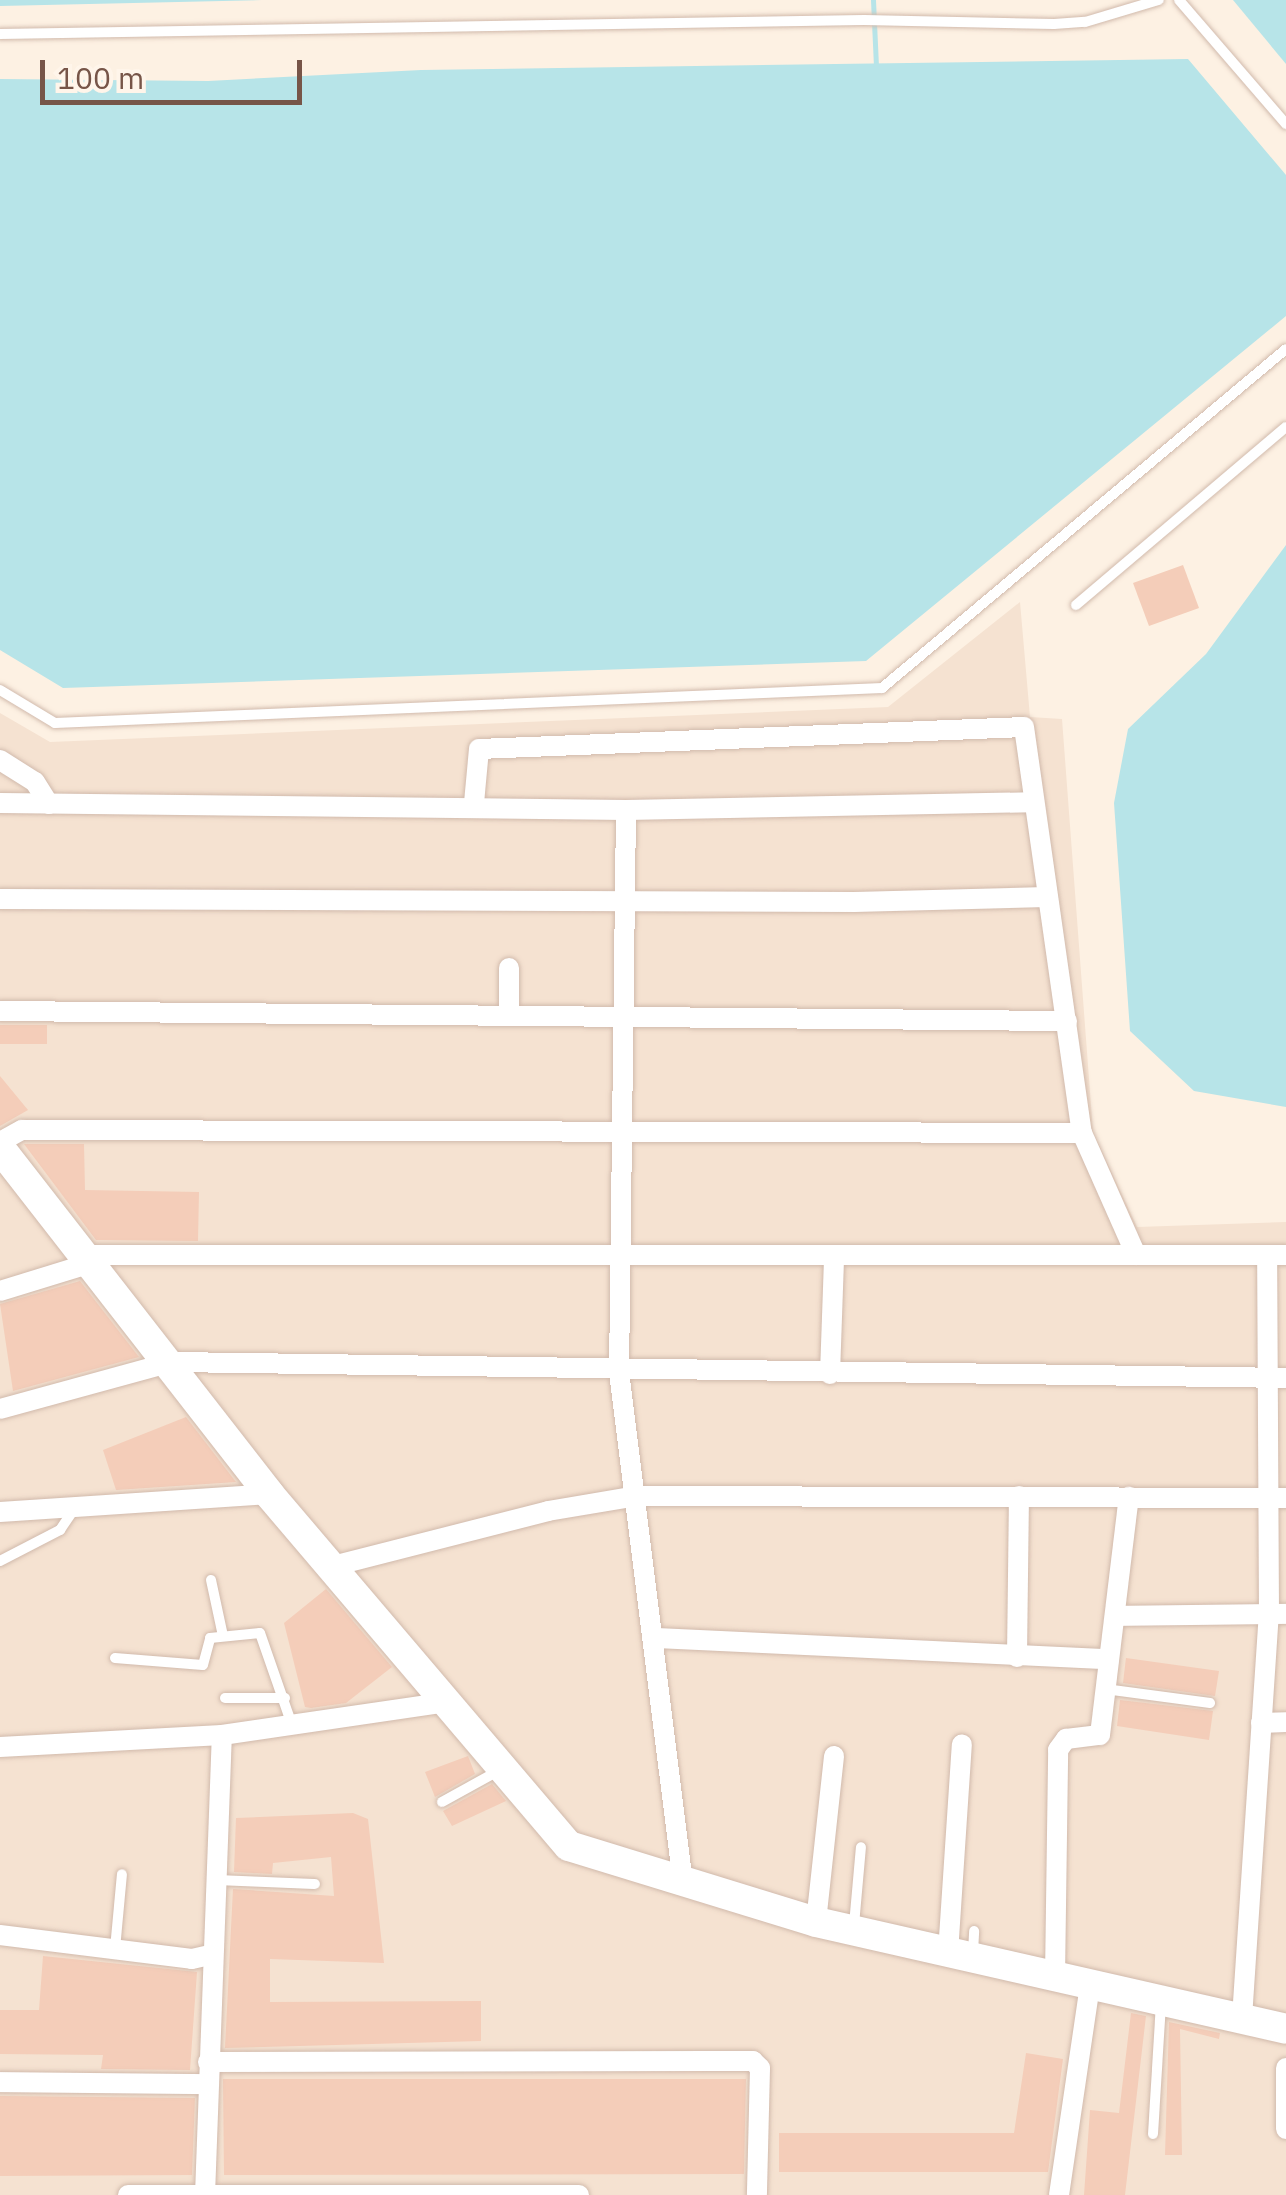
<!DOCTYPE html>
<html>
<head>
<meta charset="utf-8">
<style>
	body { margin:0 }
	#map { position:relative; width:1286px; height:2195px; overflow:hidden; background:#fdf1e3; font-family:"IBM Plex Sans",sans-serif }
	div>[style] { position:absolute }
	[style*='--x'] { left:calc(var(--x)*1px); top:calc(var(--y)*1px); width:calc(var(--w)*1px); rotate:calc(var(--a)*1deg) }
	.residential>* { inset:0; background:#f5e2d1 }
	.water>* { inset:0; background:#b7e4e8 }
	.stream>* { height:5px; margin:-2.5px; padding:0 2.5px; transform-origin:2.5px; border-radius:2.5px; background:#b7e4e8 }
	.building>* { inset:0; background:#f4cdb9 }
	.roads { filter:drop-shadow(0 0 2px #d1baac) drop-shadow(0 0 2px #d1baac) }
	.lane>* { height:10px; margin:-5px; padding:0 5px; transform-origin:5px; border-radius:5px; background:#fff }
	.street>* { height:20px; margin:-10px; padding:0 10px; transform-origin:10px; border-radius:10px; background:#fff }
	.secondary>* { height:30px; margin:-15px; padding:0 15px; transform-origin:15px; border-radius:15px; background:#fff }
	span { translate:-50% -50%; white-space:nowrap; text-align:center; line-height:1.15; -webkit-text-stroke:9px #fff5ea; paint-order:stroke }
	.scale { position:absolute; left:40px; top:60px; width:262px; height:45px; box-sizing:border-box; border:5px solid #775548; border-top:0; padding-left:12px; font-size:30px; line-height:35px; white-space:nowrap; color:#775548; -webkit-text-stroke:8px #fff5ea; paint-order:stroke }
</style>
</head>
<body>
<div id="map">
	<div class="residential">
		<div style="clip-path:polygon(1020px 602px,1030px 717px,1062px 719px,1093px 1132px,1137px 1227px,1286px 1222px,1286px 2195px,0 2195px,0 713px,50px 742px,888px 707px)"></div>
	</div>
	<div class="water">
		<div style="clip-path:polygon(0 0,262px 0,0 6px)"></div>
		<div style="clip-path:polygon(1233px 0,1286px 0,1286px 64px)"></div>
		<div style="clip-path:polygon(1188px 59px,1286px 175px,1286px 316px,866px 661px,63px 688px,0 650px,0 79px,208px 81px,421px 70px)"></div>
		<div style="clip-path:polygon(1286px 545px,1286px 1107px,1194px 1091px,1130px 1031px,1114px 803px,1128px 729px,1206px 654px)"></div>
	</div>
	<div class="stream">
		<div style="--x:873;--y:0;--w:66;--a:87.4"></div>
	</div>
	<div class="building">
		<div style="clip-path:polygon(1183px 565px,1199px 608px,1149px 626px,1133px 583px)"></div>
		<div style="clip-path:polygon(0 1025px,47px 1025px,47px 1044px,0 1044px)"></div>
		<div style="clip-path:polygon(0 1076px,28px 1110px,0 1126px)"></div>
		<div style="clip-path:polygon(24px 1144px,84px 1144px,85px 1190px,199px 1192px,198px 1241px,96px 1240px)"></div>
		<div style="clip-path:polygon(80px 1281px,139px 1357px,13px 1391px,0 1304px)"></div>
		<div style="clip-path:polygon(186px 1417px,236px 1482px,116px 1490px,103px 1450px)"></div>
		<div style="clip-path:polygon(326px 1589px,392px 1667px,346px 1703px,311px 1708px,305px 1707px,284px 1623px)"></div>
		<div style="clip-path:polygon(1126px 1658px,1219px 1671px,1215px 1696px,1123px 1683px)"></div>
		<div style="clip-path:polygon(1120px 1700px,1213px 1711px,1209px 1740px,1117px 1726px)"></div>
		<div style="clip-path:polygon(468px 1756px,475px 1774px,435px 1797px,425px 1772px)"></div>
		<div style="clip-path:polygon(492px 1784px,506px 1801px,452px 1826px,443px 1811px)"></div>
		<div style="clip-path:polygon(353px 1813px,368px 1819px,384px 1963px,270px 1959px,270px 2002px,481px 2001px,481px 2041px,225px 2048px,233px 1889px,334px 1896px,331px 1857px,273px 1863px,272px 1874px,234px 1872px,236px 1818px)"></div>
		<div style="clip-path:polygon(43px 1956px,197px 1972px,190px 2070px,101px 2069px,103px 2055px,0 2054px,0 2010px,39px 2010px)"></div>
		<div style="clip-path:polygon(1131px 2013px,1146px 2016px,1125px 2195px,1084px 2195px,1090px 2110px,1119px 2113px)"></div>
		<div style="clip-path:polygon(1169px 2022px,1220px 2033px,1219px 2039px,1180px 2029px,1182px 2155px,1165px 2155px)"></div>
		<div style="clip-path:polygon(1026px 2053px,1063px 2059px,1048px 2172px,779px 2172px,779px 2133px,1014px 2133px)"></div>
		<div style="clip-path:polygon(223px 2079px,746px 2079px,744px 2174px,224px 2175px)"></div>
		<div style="clip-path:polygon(0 2096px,195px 2098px,192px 2175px,0 2176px)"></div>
	</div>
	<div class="roads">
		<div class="lane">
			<div style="--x:1179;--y:0;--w:164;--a:49.2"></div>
			<div style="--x:0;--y:34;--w:864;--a:-0.93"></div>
			<div style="--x:864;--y:20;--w:190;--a:1.2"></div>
			<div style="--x:1054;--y:24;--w:31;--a:-4"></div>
			<div style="--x:1085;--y:22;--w:77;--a:-16.6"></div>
			<div style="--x:1076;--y:605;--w:275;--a:-40.3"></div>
			<div style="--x:0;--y:690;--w:64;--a:31"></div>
			<div style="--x:55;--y:723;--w:828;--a:-2.42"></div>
			<div style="--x:882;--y:688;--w:527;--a:-40"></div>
			<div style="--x:0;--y:1561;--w:68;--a:-27.3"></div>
			<div style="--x:60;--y:1530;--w:27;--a:-56"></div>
			<div style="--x:211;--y:1580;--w:57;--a:77.9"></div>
			<div style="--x:115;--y:1658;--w:88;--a:4.5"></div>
			<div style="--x:203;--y:1665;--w:28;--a:-75"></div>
			<div style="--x:210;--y:1638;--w:50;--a:-5.7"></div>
			<div style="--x:260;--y:1633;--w:97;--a:70.8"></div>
			<div style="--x:1105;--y:1689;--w:106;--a:7.6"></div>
			<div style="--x:225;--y:1698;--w:60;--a:0"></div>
			<div style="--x:442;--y:1802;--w:64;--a:-29"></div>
			<div style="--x:216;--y:1880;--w:99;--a:2.3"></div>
			<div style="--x:854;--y:1925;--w:78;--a:-84.9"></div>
			<div style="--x:115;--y:1949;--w:75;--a:-84.7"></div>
			<div style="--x:973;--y:1953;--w:22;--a:-87"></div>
			<div style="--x:1153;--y:2134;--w:129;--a:-86.5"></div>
		</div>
		<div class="street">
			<div style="--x:0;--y:760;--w:41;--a:32.2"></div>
			<div style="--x:35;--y:782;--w:26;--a:58"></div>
			<div style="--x:0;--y:803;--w:626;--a:0.64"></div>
			<div style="--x:626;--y:810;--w:405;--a:-1.1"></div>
			<div style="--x:474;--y:803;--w:54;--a:-84.7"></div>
			<div style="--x:479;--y:749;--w:545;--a:-2.31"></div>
			<div style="--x:1024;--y:727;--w:410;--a:81.9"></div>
			<div style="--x:1082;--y:1133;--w:133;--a:66.1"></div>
			<div style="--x:626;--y:810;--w:562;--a:90.71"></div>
			<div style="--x:619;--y:1372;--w:516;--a:82.87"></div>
			<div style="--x:0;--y:899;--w:854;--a:0.2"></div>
			<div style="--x:854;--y:902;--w:193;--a:-1.5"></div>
			<div style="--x:0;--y:1011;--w:1067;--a:0.54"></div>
			<div style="--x:509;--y:1011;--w:43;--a:-90"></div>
			<div style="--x:0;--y:1142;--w:25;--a:-29"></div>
			<div style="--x:22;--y:1130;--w:1060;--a:0.16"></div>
			<div style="--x:84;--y:1255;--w:1202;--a:0"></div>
			<div style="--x:0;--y:1291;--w:95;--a:-17.1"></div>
			<div style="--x:830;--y:1374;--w:117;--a:-88"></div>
			<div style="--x:0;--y:1409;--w:178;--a:-15.3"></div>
			<div style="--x:172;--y:1362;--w:1114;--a:0.82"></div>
			<div style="--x:0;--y:1512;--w:270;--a:-3.8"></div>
			<div style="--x:333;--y:1566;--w:222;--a:-14.3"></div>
			<div style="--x:548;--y:1511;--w:91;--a:-9.5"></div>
			<div style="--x:638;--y:1496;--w:648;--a:0.18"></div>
			<div style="--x:1118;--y:1616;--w:168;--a:-0.7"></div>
			<div style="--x:656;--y:1638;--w:453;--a:2.7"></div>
			<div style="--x:1017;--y:1657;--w:161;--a:-89.3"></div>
			<div style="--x:1261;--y:1723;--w:25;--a:-2"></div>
			<div style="--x:0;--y:1747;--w:222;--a:-3.1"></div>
			<div style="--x:222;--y:1735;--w:229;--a:-8.3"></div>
			<div style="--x:816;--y:1922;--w:167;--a:-83.8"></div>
			<div style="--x:0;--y:1935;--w:193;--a:7.1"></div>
			<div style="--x:192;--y:1959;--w:18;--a:-13"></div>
			<div style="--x:948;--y:1953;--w:209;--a:-86.2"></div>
			<div style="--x:1055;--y:1977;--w:227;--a:-89.2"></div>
			<div style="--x:1058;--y:1750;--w:14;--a:-54"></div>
			<div style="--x:1066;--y:1739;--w:34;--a:-7"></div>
			<div style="--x:1100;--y:1735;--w:240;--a:-83.1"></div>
			<div style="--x:1242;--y:2018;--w:405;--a:-86.2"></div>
			<div style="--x:1269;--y:1614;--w:359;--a:-90.3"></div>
			<div style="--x:208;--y:2062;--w:545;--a:-0.11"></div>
			<div style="--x:753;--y:2061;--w:10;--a:45"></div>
			<div style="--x:760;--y:2068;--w:127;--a:91.4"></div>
			<div style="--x:1286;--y:2068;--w:61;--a:90"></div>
			<div style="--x:0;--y:2082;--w:207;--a:0.6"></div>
			<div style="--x:128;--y:2195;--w:451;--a:0"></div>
			<div style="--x:205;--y:2195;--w:460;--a:-87.9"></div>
			<div style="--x:1059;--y:2195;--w:213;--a:-81.6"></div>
		</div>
		<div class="secondary">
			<div style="--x:0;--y:1148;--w:438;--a:52.1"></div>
			<div style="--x:269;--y:1494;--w:462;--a:49.6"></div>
			<div style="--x:569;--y:1846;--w:258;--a:17.1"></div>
			<div style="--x:816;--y:1922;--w:482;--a:12.8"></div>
		</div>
	</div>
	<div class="scale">100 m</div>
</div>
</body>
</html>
